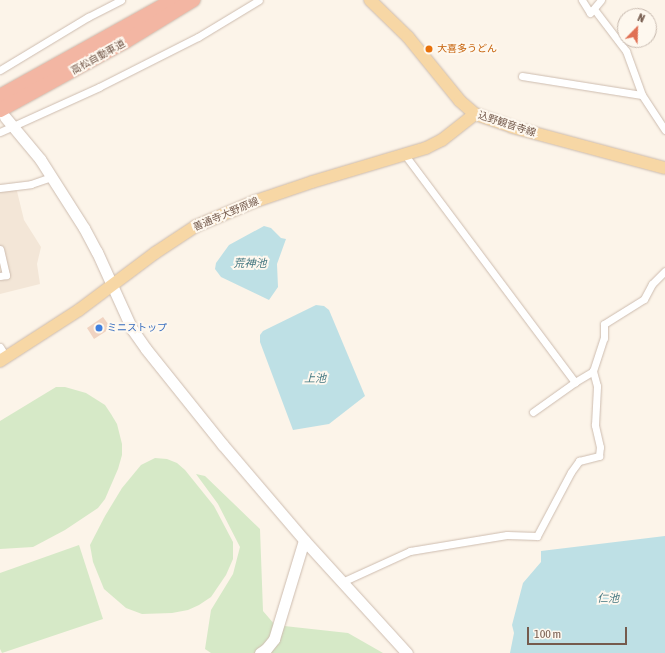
<!DOCTYPE html>
<html>
<head>
<meta charset="utf-8">
<style>
	body { margin:0 }
	#map { position:relative; width:665px; height:653px; overflow:hidden; background:#fcf4e9; font-family:"Asap Condensed","Noto Sans JP",sans-serif }
	div>[style] { position:absolute }
	[style*='--x'] { left:calc(var(--x)*1px); top:calc(var(--y)*1px); width:calc(var(--w)*1px); rotate:calc(var(--a)*1deg) }
	.residential>* { inset:0; background:#f3e6d7 }
	.green>* { inset:0; background:#d6e9c7 }
	.water>* { inset:0; background:#bee0e5 }
	.building>* { inset:0; background:#f0d3c1 }
	.roads { filter:drop-shadow(0 0 1px #cdbcaf) drop-shadow(0 0 1px #cdbcaf) }
	.street>* { height:7px; margin:-3.5px; padding:0 3.5px; transform-origin:3.5px; border-radius:3.5px; background:#fff }
	.secondary>* { height:11px; margin:-5.5px; padding:0 5.5px; transform-origin:5.5px; border-radius:5.5px; background:#fff }
	.primary>* { height:12px; margin:-6px; padding:0 6px; transform-origin:6px; border-radius:6px; background:#f7d7a5 }
	.highway>* { height:14px; margin:-7px; padding:0 7px; transform-origin:7px; border-radius:7px; background:#f3b6a3 }
	.dots>* { width:11px; height:11px; translate:-50% -50%; box-sizing:border-box; border:2px solid #fef8ef; border-radius:50% }
	span { translate:-50% -50%; white-space:nowrap; text-align:center; line-height:1.15; -webkit-text-stroke:4px #fef8ef; paint-order:stroke }
	.food-label { font-size:10px; color:#c56008 }
	.left { translate:0 -50%; text-align:left }
	.street-label { font-size:10px; color:#755b4d }
	.shop-label { font-size:10px; color:#366cbe }
	.water-label { font-size:11px; color:#447780; font-style:italic }
	.north { position:absolute; left:617px; top:8px; width:40px; height:40px; box-sizing:border-box; background:#fef8ef; border:1px solid #c7b9ae; border-radius:50%; rotate:23deg; font-size:11px; font-weight:700; line-height:16px; text-align:center; color:#755b4d }
	.north::after { content:''; display:block; margin:auto; width:14px; height:18px; background:#e07054; clip-path:polygon(50% 0,100% 100%,50% 72%,0 100%) }
	.scale { position:absolute; left:527px; top:627px; width:100px; height:18px; box-sizing:border-box; border:2px solid #755b4d; border-top:0; padding-left:5px; font-size:12px; line-height:14px; white-space:nowrap; color:#755b4d; -webkit-text-stroke:3px #fef8ef; paint-order:stroke }
</style>
</head>
<body>
<div id="map">
	<div class="residential">
		<div style="clip-path:polygon(15px 183px,24px 220px,41px 247px,37px 264px,40px 284px,0 294px,0 185px)"></div>
	</div>
	<div class="green">
		<div style="clip-path:polygon(56px 387px,65px 387px,86px 393px,105px 405px,111px 414px,117px 424px,122px 444px,122px 455px,118px 469px,105px 499px,98px 508px,65px 530px,33px 547px,0 549px,0 421px)"></div>
		<div style="clip-path:polygon(155px 458px,167px 459px,177px 463px,185px 470px,214px 506px,233px 542px,233px 559px,226px 575px,211px 597px,199px 605px,188px 610px,172px 613px,142px 614px,126px 608px,104px 589px,93px 562px,90px 545px,105px 516px,122px 488px,141px 465px)"></div>
		<div style="clip-path:polygon(196px 474px,205px 476px,260px 529px,263px 611px,275px 625px,348px 633px,383px 653px,211px 653px,205px 649px,211px 610px,233px 574px,240px 547px,218px 504px)"></div>
		<div style="clip-path:polygon(79px 545px,103px 619px,2px 653px,0 649px,0 573px)"></div>
	</div>
	<div class="water">
		<div style="clip-path:polygon(264px 226px,271px 228px,281px 238px,286px 239px,277px 264px,278px 287px,269px 300px,221px 277px,215px 269px,216px 263px,229px 245px)"></div>
		<div style="clip-path:polygon(316px 305px,324px 306px,329px 310px,365px 396px,329px 424px,293px 430px,260px 342px,260px 335px,263px 331px)"></div>
		<div style="clip-path:polygon(665px 536px,665px 653px,510px 653px,514px 633px,512px 625px,523px 583px,541px 562px,541px 551px)"></div>
	</div>
	<div class="building">
		<div style="clip-path:polygon(103px 317px,111px 328px,94px 339px,87px 328px)"></div>
	</div>
	<div class="roads">
		<div class="street">
			<div style="--x:582;--y:0;--w:15;--a:58"></div>
			<div style="--x:590;--y:13;--w:17;--a:-50"></div>
			<div style="--x:594;--y:9;--w:53;--a:52.7"></div>
			<div style="--x:626;--y:51;--w:47;--a:70"></div>
			<div style="--x:642;--y:95;--w:42;--a:56.7"></div>
			<div style="--x:0;--y:70;--w:103;--a:-31.1"></div>
			<div style="--x:88;--y:17;--w:37;--a:-27"></div>
			<div style="--x:522;--y:76;--w:121;--a:9"></div>
			<div style="--x:0;--y:132;--w:109;--a:-24.4"></div>
			<div style="--x:99;--y:87;--w:111;--a:-26.8"></div>
			<div style="--x:198;--y:37;--w:71;--a:-31.2"></div>
			<div style="--x:405;--y:155;--w:284;--a:53.2"></div>
			<div style="--x:0;--y:188;--w:31;--a:-7"></div>
			<div style="--x:31;--y:184;--w:21;--a:-19"></div>
			<div style="--x:0;--y:249;--w:27;--a:77"></div>
			<div style="--x:6;--y:275;--w:6;--a:171"></div>
			<div style="--x:0;--y:347;--w:12;--a:59"></div>
			<div style="--x:533;--y:412;--w:52;--a:-35.5"></div>
			<div style="--x:575;--y:382;--w:21;--a:-31"></div>
			<div style="--x:342;--y:582;--w:75;--a:-24.5"></div>
			<div style="--x:410;--y:551;--w:98;--a:-9.4"></div>
			<div style="--x:507;--y:535;--w:30;--a:2"></div>
			<div style="--x:537;--y:536;--w:72;--a:-62"></div>
			<div style="--x:571;--y:472;--w:14;--a:-54"></div>
			<div style="--x:579;--y:461;--w:21;--a:-14"></div>
			<div style="--x:599;--y:456;--w:9;--a:-84"></div>
			<div style="--x:600;--y:447;--w:23;--a:-103"></div>
			<div style="--x:595;--y:425;--w:39;--a:-87"></div>
			<div style="--x:597;--y:386;--w:16;--a:-105"></div>
			<div style="--x:593;--y:371;--w:35;--a:-72"></div>
			<div style="--x:604;--y:338;--w:14;--a:-90"></div>
			<div style="--x:604;--y:324;--w:47;--a:-32"></div>
			<div style="--x:644;--y:299;--w:17;--a:-62"></div>
			<div style="--x:652;--y:284;--w:18;--a:-45"></div>
		</div>
		<div class="secondary">
			<div style="--x:5;--y:117;--w:55;--a:50.2"></div>
			<div style="--x:40;--y:159;--w:82;--a:57.5"></div>
			<div style="--x:84;--y:228;--w:27;--a:62"></div>
			<div style="--x:97;--y:252;--w:85;--a:65.6"></div>
			<div style="--x:132;--y:329;--w:24;--a:55"></div>
			<div style="--x:146;--y:349;--w:123;--a:51.3"></div>
			<div style="--x:223;--y:445;--w:125;--a:49.5"></div>
			<div style="--x:304;--y:540;--w:153;--a:47.7"></div>
			<div style="--x:260;--y:653;--w:7;--a:-34"></div>
			<div style="--x:266;--y:649;--w:13;--a:-51"></div>
			<div style="--x:274;--y:639;--w:103;--a:-73.1"></div>
		</div>
		<div class="primary">
			<div style="--x:370;--y:0;--w:53;--a:44.2"></div>
			<div style="--x:408;--y:37;--w:82;--a:50.9"></div>
			<div style="--x:460;--y:101;--w:20;--a:41"></div>
			<div style="--x:475;--y:114;--w:39;--a:19"></div>
			<div style="--x:512;--y:127;--w:158;--a:15"></div>
			<div style="--x:0;--y:361;--w:94;--a:-32.8"></div>
			<div style="--x:79;--y:310;--w:95;--a:-36.9"></div>
			<div style="--x:155;--y:253;--w:49;--a:-33.4"></div>
			<div style="--x:196;--y:226;--w:62;--a:-22.8"></div>
			<div style="--x:253;--y:202;--w:62;--a:-18.7"></div>
			<div style="--x:312;--y:182;--w:119;--a:-16.6"></div>
			<div style="--x:426;--y:148;--w:18;--a:-27"></div>
			<div style="--x:442;--y:140;--w:42;--a:-38.2"></div>
		</div>
		<div class="highway">
			<div style="--x:0;--y:96;--w:198;--a:-29"></div>
			<div style="--x:0;--y:110;--w:144;--a:-28.7"></div>
			<div style="--x:126;--y:41;--w:79;--a:-31.5"></div>
		</div>
	</div>
	<div class="dots">
		<div style="left:429px;top:49px;background:#e8710a"></div>
		<div style="left:99px;top:328px;background:#3f7fe0"></div>
	</div>
	<div class="food-label">
		<span class="left" style="left:437px;top:49px">大喜多うどん</span>
	</div>
	<div class="street-label">
		<span style="left:98px;top:57px;rotate:-29deg">高松自動車道</span>
		<span style="left:507px;top:124px;rotate:18deg">込野観音寺線</span>
		<span style="left:226px;top:214px;rotate:-23deg">善通寺大野原線</span>
	</div>
	<div class="shop-label">
		<span class="left" style="left:107px;top:328px">ミニストップ</span>
	</div>
	<div class="water-label">
		<span style="left:250px;top:263px">荒神池</span>
		<span style="left:315px;top:378px">上池</span>
		<span style="left:608px;top:598px">仁池</span>
	</div>
	<div class="north">N</div>
	<div class="scale">100 m</div>
</div>
</body>
</html>
